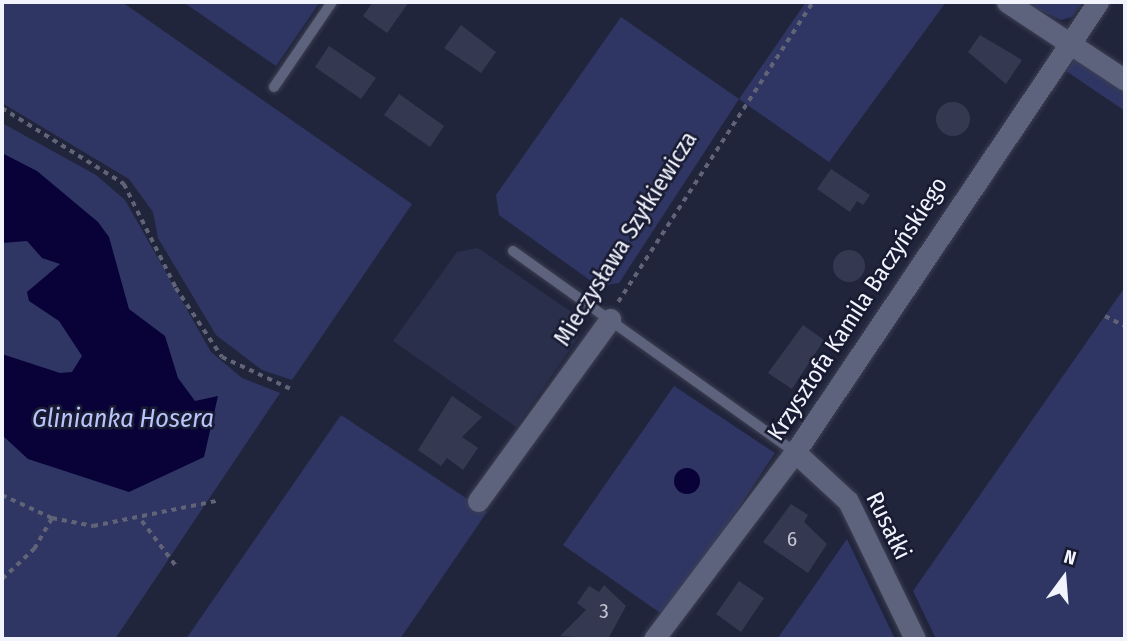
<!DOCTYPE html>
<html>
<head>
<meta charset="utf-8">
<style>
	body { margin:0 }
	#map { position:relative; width:1127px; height:641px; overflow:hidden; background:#21253c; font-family:"Fira Sans Condensed",sans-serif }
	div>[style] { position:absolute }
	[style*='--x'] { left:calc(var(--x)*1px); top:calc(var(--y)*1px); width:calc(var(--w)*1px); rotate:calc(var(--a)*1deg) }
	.built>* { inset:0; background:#2a2f4c }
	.green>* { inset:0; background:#2f3663 }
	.water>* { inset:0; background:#080239 }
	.round { border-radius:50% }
	.building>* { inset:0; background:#343951 }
	.path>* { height:3.5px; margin-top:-1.75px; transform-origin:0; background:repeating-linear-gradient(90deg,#616477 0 5px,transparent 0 10px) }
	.roads { filter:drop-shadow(0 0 2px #3e4052) drop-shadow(0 0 2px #3e4052) }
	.lane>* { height:10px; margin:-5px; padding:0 5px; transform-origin:5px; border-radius:5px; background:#5d637d }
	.street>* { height:21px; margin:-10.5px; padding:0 10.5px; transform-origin:10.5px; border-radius:10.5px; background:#5d637d }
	span { translate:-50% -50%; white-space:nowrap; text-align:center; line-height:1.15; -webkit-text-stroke:5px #181b31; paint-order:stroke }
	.number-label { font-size:21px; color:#c2c4d2 }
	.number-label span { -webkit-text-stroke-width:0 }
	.street-label { font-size:24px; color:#f1f3fd }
	.water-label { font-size:26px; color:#b8c4fb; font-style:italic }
	.frame { position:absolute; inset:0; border:4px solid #f1f3fd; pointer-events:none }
	.north { position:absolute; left:1029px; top:543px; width:70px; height:70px; -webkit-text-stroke:5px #181b31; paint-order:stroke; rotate:16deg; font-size:19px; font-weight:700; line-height:28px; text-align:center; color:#f1f3fd }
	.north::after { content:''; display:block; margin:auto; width:24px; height:32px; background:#f1f3fd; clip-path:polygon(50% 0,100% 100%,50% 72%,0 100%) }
</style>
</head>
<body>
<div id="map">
	<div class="built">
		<div style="clip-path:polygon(478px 248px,577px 316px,578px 338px,516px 427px,393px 341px,457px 252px)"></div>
	</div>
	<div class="green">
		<div style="clip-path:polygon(2px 2px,122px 2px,412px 204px,292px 380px,262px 370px,216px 335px,158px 238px,153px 212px,129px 179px,2px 103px)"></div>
		<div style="clip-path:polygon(183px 2px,320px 2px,276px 66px)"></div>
		<div style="clip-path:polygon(806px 2px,946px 2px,829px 162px,739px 99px,619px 283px,598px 286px,499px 215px,496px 195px,621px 17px,739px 99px)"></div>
		<div style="clip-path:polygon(1022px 2px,1083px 2px,1072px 17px,1061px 20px)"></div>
		<div style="clip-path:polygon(1076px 57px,1125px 88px,1125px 111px,1066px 71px)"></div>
		<div style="clip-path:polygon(2px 123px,96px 175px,125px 200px,211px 352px,242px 378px,280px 393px,115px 639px,2px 639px)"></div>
		<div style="clip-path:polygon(1125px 287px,1125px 639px,936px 639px,913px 591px)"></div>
		<div style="clip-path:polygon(674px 386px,775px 453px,666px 617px,563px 545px)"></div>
		<div style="clip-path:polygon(341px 415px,487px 512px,400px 639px,186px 639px)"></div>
		<div style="clip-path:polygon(847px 539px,895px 639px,777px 639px,801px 605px)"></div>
	</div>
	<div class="water">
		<div style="clip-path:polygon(2px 153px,37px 171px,98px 222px,109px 237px,129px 309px,165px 336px,178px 378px,195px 401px,218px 396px,204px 457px,129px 492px,28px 459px,2px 435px,2px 354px,60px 373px,72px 372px,82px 356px,59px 321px,29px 301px,27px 292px,60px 264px,42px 258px,27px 241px,2px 243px)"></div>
		<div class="round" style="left:674px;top:468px;width:26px;height:26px"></div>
	</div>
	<div class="building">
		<div style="clip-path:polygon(373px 2px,409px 2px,387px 33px,363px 16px)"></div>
		<div style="clip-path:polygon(461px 25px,496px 52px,481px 73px,444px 48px)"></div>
		<div style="clip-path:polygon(980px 35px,1022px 60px,1006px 84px,968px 52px)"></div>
		<div style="clip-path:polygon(329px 46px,376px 78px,361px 99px,315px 67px)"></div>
		<div style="clip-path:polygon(399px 94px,444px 126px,430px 147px,384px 115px)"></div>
		<div class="round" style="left:936px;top:102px;width:34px;height:34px"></div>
		<div style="clip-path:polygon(831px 169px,870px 195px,863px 205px,857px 201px,850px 212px,817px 189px)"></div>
		<div class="round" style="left:833px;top:250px;width:32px;height:32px"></div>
		<div style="clip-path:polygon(803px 325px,824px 340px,792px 389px,768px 373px)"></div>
		<div style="clip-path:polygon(452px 396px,482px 417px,462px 437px,478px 448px,463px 470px,447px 458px,441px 466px,418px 450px)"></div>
		<div style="clip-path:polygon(791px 504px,808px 515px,804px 522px,827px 544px,808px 573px,763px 542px)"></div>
		<div style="clip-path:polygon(739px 581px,764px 598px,741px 632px,716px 614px)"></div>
		<div style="clip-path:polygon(604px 585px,626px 606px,608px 639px,560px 636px,586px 610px,577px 603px,589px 586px,599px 592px)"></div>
	</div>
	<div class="path">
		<div style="--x:2;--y:108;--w:144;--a:31.9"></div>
		<div style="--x:124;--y:184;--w:116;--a:63.4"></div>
		<div style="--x:176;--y:288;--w:83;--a:56.3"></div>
		<div style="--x:222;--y:357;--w:78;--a:24.9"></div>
		<div style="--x:618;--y:302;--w:358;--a:-57"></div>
		<div style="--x:1105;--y:316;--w:22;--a:27"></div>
		<div style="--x:2;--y:495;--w:55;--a:24.7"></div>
		<div style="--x:52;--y:518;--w:42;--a:11"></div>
		<div style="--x:93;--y:526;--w:126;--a:-11.5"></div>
		<div style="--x:142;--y:521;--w:56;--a:52.9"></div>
		<div style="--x:2;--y:579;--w:44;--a:-43.2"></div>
		<div style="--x:34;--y:549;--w:36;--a:-60"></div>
	</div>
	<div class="roads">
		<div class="lane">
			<div style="--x:274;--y:87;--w:103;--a:-55.7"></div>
			<div style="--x:513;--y:251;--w:346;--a:35.5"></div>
		</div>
		<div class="street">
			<div style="--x:1007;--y:2;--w:141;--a:33.5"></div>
			<div style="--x:795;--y:452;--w:72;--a:42.8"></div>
			<div style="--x:848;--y:501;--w:153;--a:64.1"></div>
			<div style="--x:478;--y:501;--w:225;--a:-54"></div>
			<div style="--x:654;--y:639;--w:234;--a:-53"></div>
			<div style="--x:795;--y:452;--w:543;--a:-56.05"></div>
		</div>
	</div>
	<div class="number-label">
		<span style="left:792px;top:539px">6</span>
		<span style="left:604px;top:611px">3</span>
	</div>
	<div class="street-label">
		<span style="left:626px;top:239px;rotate:-58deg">Mieczysława Szyłkiewicza</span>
		<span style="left:858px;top:309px;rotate:-57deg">Krzysztofa Kamila Baczyńskiego</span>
		<span style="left:888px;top:526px;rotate:64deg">Rusałki</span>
	</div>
	<div class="water-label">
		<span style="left:123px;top:419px">Glinianka Hosera</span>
	</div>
	<div class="frame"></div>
	<div class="north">N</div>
</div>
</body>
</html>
